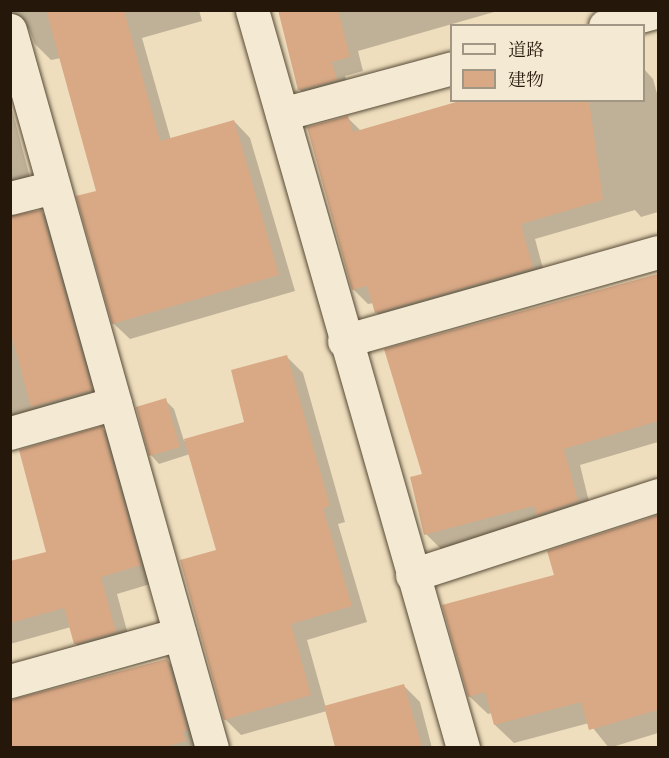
<!DOCTYPE html>
<html>
<head>
<meta charset="utf-8">
<style>
	body { margin:0 }
	#map { position:relative; width:669px; height:758px; overflow:hidden; background:#eedebd; font-family:"Gentium Book Plus","Noto Serif JP",serif }
	div>[style] { position:absolute }
	[style*='--x'] { left:calc(var(--x)*1px); top:calc(var(--y)*1px); width:calc(var(--w)*1px); rotate:calc(var(--a)*1deg) }
	.shadow>* { inset:0; background:#0003 }
	.building>* { inset:0; background:#d9a986 }
	.roads { filter:drop-shadow(0 0 2px #574a37) drop-shadow(0 0 2px #574a37) }
	.street>* { height:33px; margin:-16.5px; padding:0 16.5px; transform-origin:16.5px; border-radius:16.5px; background:#f4ead4 }
	span { translate:-50% -50%; white-space:nowrap; text-align:center; line-height:1.15; -webkit-text-stroke:6px #f4ead4; paint-order:stroke }
	.frame { position:absolute; inset:0; border:12px solid #25180a; pointer-events:none }
	.legend { position:absolute; left:450px; top:24px; width:195px; height:78px; box-sizing:border-box; background:#f4ead4; border:2px solid #a19683; margin:0; padding:8px 10px; list-style:none; font-size:18px; color:#25180a }
	.legend li { display:flex; align-items:center; gap:12px; height:30px }
	.legend b { width:30px; border:2px solid #a19683 }
</style>
</head>
<body>
<div id="map">
	<div class="shadow">
		<div style="clip-path:polygon(10px 10px,199px 10px,202px 21px,142px 38px,171px 140px,234px 121px,250px 138px,295px 291px,130px 339px,113px 323px,98px 192px,61px 58px,51px 60px,35px 44px,29px 29px,23px 28px,10px 38px)"></div>
		<div style="clip-path:polygon(279px 10px,501px 10px,358px 51px,363px 71px,345px 76px,350px 94px,314px 104px,299px 89px)"></div>
		<div style="clip-path:polygon(644px 69px,653px 79px,658px 97px,658px 212px,641px 217px,635px 210px,535px 239px,547px 283px,391px 327px,376px 312px,374px 303px,368px 304px,353px 289px,347px 117px,361px 131px,472px 100px,644px 100px)"></div>
		<div style="clip-path:polygon(10px 102px,34px 193px,10px 210px)"></div>
		<div style="clip-path:polygon(41px 211px,57px 228px,107px 406px,28px 429px,10px 413px,10px 217px)"></div>
		<div style="clip-path:polygon(658px 276px,658px 442px,580px 465px,593px 518px,442px 550px,426px 534px,424px 475px,386px 350px)"></div>
		<div style="clip-path:polygon(287px 357px,303px 373px,345px 522px,338px 524px,367px 622px,307px 640px,326px 708px,404px 686px,420px 702px,432px 748px,337px 748px,327px 711px,241px 735px,225px 719px,218px 551px,190px 454px,159px 464px,151px 455px,165px 400px,174px 409px,184px 441px,246px 423px)"></div>
		<div style="clip-path:polygon(102px 428px,118px 444px,157px 582px,117px 594px,132px 649px,92px 660px,75px 643px,71px 627px,10px 644px,10px 563px,48px 553px)"></div>
		<div style="clip-path:polygon(658px 517px,658px 733px,609px 748px,589px 723px,514px 743px,495px 725px,492px 713px,488px 714px,469px 696px,555px 576px,548px 552px)"></div>
		<div style="clip-path:polygon(167px 660px,183px 677px,199px 748px,10px 748px,10px 701px)"></div>
	</div>
	<div class="building">
		<div style="clip-path:polygon(46px 10px,124px 10px,160px 141px,234px 120px,279px 275px,112px 324px,76px 196px,96px 191px)"></div>
		<div style="clip-path:polygon(278px 10px,338px 10px,350px 57px,332px 62px,337px 80px,298px 90px)"></div>
		<div style="clip-path:polygon(463px 100px,589px 100px,603px 200px,521px 224px,533px 268px,375px 313px,367px 286px,352px 290px,307px 127px,348px 116px,353px 132px)"></div>
		<div style="clip-path:polygon(41px 210px,92px 390px,31px 407px,10px 330px,10px 216px)"></div>
		<div style="clip-path:polygon(658px 274px,658px 421px,564px 449px,578px 501px,536px 515px,534px 506px,424px 535px,410px 477px,422px 474px,384px 349px)"></div>
		<div style="clip-path:polygon(287px 355px,330px 506px,323px 508px,352px 606px,291px 624px,311px 695px,224px 720px,180px 560px,216px 550px,184px 439px,244px 422px,231px 370px)"></div>
		<div style="clip-path:polygon(166px 398px,180px 447px,149px 456px,136px 407px)"></div>
		<div style="clip-path:polygon(102px 426px,141px 565px,101px 577px,116px 632px,74px 644px,64px 608px,10px 623px,10px 561px,46px 552px,19px 450px)"></div>
		<div style="clip-path:polygon(658px 515px,658px 710px,589px 730px,581px 702px,494px 725px,485px 692px,468px 697px,442px 605px,554px 575px,547px 551px)"></div>
		<div style="clip-path:polygon(167px 659px,187px 730px,183px 731px,186px 741px,164px 747px,10px 747px,10px 700px)"></div>
		<div style="clip-path:polygon(404px 684px,422px 747px,335px 747px,324px 706px)"></div>
	</div>
	<div class="roads">
		<div class="street">
			<div style="--x:252;--y:10;--w:768;--a:74.04"></div>
			<div style="--x:605;--y:26;--w:55;--a:-15.8"></div>
			<div style="--x:10;--y:30;--w:746;--a:74.29"></div>
			<div style="--x:282;--y:114;--w:176;--a:-15.1"></div>
			<div style="--x:10;--y:198;--w:45;--a:-14"></div>
			<div style="--x:344;--y:341;--w:326;--a:-15.8"></div>
			<div style="--x:10;--y:433;--w:109;--a:-15.9"></div>
			<div style="--x:412;--y:575;--w:259;--a:-18"></div>
			<div style="--x:10;--y:681;--w:176;--a:-15.5"></div>
		</div>
	</div>
	<div class="frame"></div>
	<ul class="legend">
	<li><b style="height:8px;background:#f4ead4"></b>道路</li>
	<li><b style="height:16px;background:#d9a986"></b>建物</li>
	</ul>
</div>
</body>
</html>
